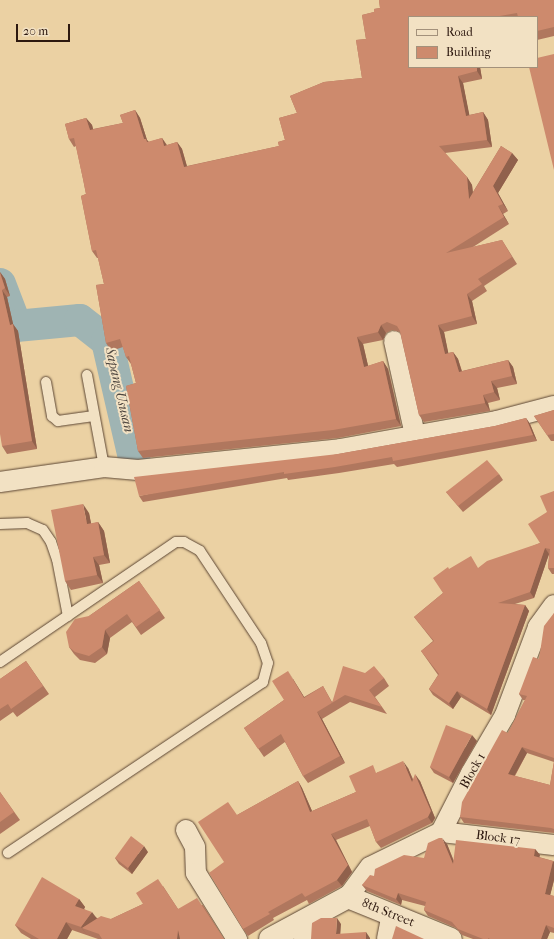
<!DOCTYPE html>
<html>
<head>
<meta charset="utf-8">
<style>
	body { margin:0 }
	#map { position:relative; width:554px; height:939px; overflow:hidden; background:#ebd1a3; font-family:"IM FELL French Canon",serif }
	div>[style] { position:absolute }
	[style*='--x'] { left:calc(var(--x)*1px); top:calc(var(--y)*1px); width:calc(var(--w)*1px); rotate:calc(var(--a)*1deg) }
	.river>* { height:32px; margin:-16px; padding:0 16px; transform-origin:16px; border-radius:16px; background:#9fb4b3 }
	.roads { filter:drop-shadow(0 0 1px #5c4634) drop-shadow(0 0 1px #5c4634) }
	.lane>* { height:10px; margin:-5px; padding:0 5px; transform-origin:5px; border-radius:5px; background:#f2e1c3 }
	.street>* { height:20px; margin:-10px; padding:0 10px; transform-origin:10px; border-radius:10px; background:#f2e1c3 }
	.secondary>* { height:22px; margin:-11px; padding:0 11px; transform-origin:11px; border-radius:11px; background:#f2e1c3 }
	.wall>* { inset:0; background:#b0775e }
	.shaded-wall>* { inset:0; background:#90614c }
	.building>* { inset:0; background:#cd8a6d }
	span { translate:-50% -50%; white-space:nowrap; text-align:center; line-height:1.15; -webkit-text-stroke:4px #f2e1c3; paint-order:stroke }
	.street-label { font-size:13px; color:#2d180f }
	.water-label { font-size:14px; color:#4f4740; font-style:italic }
	.legend { position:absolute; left:408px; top:16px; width:130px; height:52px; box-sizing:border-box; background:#f2e1c3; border:1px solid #a3917b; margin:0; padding:5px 7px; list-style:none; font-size:12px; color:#2d180f }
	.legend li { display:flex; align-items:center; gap:8px; height:20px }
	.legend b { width:20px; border:1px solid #a3917b }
	.scale { position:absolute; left:16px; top:24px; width:54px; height:18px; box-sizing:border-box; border:2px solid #2d180f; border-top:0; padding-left:5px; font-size:12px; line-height:14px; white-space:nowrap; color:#2d180f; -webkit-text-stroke:3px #f2e1c3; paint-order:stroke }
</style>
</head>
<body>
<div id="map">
	<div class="river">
		<div style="--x:0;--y:284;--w:45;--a:69.1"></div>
		<div style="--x:16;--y:326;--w:64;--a:-5.4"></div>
		<div style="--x:80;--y:320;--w:34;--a:38"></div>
		<div style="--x:107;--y:341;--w:124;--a:77"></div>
	</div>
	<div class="roads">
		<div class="lane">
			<div style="--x:87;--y:375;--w:94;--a:79.5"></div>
			<div style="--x:46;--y:382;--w:35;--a:80"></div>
			<div style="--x:52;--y:416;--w:8;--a:40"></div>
			<div style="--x:58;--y:421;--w:36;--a:-8"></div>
			<div style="--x:0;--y:524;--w:27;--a:-2"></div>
			<div style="--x:27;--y:523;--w:17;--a:24"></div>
			<div style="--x:43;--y:530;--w:14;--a:56"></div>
			<div style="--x:51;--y:542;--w:18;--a:71"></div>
			<div style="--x:57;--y:559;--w:58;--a:79.1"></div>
			<div style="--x:0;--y:662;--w:213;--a:-34.3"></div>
			<div style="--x:176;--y:542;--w:8;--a:0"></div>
			<div style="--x:184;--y:542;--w:18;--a:29"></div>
			<div style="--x:200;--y:551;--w:110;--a:56.5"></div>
			<div style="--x:261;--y:643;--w:21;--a:71"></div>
			<div style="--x:268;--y:663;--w:20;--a:105"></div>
			<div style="--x:263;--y:682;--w:307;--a:146.2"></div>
		</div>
		<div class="street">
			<div style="--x:394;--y:341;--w:96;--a:77.4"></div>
			<div style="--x:0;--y:482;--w:105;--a:-8.2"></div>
			<div style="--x:104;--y:467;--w:34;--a:5"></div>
			<div style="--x:138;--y:470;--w:203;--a:-5.9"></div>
			<div style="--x:340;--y:449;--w:159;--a:-10.1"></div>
			<div style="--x:497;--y:421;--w:59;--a:-14.7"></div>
			<div style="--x:186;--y:830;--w:19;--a:62"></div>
			<div style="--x:195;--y:847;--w:26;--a:88"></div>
			<div style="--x:196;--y:873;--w:78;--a:58.2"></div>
			<div style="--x:441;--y:832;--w:114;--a:6.6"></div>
			<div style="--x:348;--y:897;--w:37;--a:-54"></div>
			<div style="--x:370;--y:867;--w:79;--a:-26.2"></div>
			<div style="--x:441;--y:832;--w:66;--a:-63"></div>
			<div style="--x:471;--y:773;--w:67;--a:-59.6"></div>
			<div style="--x:505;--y:715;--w:94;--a:-69.4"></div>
			<div style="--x:538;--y:627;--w:27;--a:-54"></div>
			<div style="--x:304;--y:939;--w:19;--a:-87"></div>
			<div style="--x:387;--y:939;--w:25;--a:-79"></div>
		</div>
		<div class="secondary">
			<div style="--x:270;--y:939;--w:89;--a:-28.3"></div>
			<div style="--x:348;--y:897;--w:111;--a:22.2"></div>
		</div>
	</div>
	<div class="wall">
		<div style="clip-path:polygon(379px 0,554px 0,554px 36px,537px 40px,537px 17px,409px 17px,409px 67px,481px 67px,480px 67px,482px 79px,463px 83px,469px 115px,483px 112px,488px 120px,492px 147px,445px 153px,467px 177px,472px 185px,473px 192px,501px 146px,512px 153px,518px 160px,498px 193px,508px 211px,503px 214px,509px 224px,473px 247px,502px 240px,517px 264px,484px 286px,487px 291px,472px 301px,477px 324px,444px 332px,448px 353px,453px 352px,458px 359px,462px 371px,508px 360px,513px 367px,517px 384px,497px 388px,500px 400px,488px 403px,490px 411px,424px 422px,419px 415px,400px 332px,392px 330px,386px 333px,383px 340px,363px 344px,368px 366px,383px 361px,388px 369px,401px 426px,338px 438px,143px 458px,138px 451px,126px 386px,136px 383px,131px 364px,126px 357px,123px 347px,111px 351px,106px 343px,96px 285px,104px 284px,98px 258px,97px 258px,92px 251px,81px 196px,86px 194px,83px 179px,76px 146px,74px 147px,69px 139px,65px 124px,86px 118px,92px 125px,93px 129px,123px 123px,120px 115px,135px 110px,140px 118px,147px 140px,149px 142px,162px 138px,167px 145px,177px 142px,182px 149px,187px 166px,279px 146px,278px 142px,285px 140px,279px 118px,297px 113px,290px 96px,324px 82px,362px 78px,356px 40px,366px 39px,362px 15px,374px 12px,374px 9px,380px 8px)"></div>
		<div style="clip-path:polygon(0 272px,5px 279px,10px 296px,7px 297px,13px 324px,18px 331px,37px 449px,7px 454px,2px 446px)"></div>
		<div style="clip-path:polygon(554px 410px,554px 441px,551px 441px,534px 416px)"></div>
		<div style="clip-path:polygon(526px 418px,530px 424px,537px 441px,397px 467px,394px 464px,339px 473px,288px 480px,287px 478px,143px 502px,139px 496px,338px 454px,495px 426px)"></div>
		<div style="clip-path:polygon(499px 474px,503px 480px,463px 512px,451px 498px,446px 492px)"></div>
		<div style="clip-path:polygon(554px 491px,554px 574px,552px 574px,548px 568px,549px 554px,534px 598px,515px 604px,525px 605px,529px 611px,491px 715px,461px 697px,453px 709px,433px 695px,429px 689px,438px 675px,421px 651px,433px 641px,414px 617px,443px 593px,449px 569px,479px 568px,540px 543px,547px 512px)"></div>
		<div style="clip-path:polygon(89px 513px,91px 524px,98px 522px,104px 531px,110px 563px,99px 565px,103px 583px,71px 590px,65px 581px)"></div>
		<div style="clip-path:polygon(139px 581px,165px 618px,141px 635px,132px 622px,110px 638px,107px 654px,95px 663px,80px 660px,74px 654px,69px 647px,89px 616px)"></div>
		<div style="clip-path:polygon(evenodd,554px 613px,554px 833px,464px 823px,460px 817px,508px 733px,525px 700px,523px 700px,519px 694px,539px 659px,554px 613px,527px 753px,554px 762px,550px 785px,515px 776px,527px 753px)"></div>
		<div style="clip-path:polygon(26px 661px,49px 694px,17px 717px,13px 712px,0 721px,0 679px)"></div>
		<div style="clip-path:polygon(365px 673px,384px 678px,389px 686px,375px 697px,387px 714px,350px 702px,322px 719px,345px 763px,308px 783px,303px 776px,285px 742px,264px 757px,244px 728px,284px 700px,293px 679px,304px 697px,323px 686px,332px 702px)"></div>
		<div style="clip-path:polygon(477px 741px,453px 783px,434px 773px,430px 767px)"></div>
		<div style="clip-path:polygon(408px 768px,413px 779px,420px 781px,435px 818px,432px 823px,381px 848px,376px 842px,370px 826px,336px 840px,352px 872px,342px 886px,309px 904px,307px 900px,273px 918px,274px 920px,248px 936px,243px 929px,224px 862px,237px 815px,298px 781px,302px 788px,312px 811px,356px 792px,378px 772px)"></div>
		<div style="clip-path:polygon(0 792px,20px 820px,0 834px)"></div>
		<div style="clip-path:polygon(447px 844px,454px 861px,535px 849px,540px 855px,539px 857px,553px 861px,554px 862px,554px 880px,550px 895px,554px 896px,554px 933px,550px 932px,547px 939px,473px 939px,462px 935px,456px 928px,428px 916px,424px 910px,425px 906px,402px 900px,401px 905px,367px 891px,362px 885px,374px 876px,424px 858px)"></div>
		<div style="clip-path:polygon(148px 852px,132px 874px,119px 864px,115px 858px)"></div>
		<div style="clip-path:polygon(163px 886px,178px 909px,203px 905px,224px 939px,98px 939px,72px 930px,67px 939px,31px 939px,21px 933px,15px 925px,79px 899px,85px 907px,84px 909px,97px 918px,111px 919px,143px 904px)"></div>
	</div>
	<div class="shaded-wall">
		<div style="clip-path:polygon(477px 67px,480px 67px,482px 79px,477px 71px)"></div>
		<div style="clip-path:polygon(458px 76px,463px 83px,471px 123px,466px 116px)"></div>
		<div style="clip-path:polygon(135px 110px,140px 118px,147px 140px,152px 146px,144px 139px)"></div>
		<div style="clip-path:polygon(483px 112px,488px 120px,492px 147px,487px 140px)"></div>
		<div style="clip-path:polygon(86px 118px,92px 125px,95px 137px,90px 130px)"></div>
		<div style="clip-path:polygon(162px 138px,167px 146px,164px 146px)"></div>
		<div style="clip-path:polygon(177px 142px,182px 149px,189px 174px,184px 167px)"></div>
		<div style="clip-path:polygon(512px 153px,518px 160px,498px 193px,508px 211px,503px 204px,493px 186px)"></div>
		<div style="clip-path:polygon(467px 177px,472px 185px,474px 206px,469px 199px)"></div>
		<div style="clip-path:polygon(498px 206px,503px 214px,509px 224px,504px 217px)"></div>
		<div style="clip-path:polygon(0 272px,5px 279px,10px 296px,5px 288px)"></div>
		<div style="clip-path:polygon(2px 290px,7px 297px,14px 328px,13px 324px,18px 331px,37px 449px,32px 441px,10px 325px)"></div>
		<div style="clip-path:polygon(467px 294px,472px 301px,477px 324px,472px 316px)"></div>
		<div style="clip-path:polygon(381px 325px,386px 333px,383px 340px,378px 332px)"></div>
		<div style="clip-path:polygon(438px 325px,444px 332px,450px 361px,445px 354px)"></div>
		<div style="clip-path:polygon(357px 337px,363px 344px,370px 374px,364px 367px)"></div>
		<div style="clip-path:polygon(453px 352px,458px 359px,464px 379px,459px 372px)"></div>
		<div style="clip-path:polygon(508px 360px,513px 367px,517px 384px,512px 376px)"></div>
		<div style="clip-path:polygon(383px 361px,388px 369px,401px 426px,396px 419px)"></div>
		<div style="clip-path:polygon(491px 381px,497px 388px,500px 400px,494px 392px)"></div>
		<div style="clip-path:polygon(483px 395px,488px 403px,490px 411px,485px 403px)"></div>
		<div style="clip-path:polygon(526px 418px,530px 424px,537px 441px,533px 435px)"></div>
		<div style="clip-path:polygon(83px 504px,89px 513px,93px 533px,87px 524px)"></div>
		<div style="clip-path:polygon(98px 522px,104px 531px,110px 563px,104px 555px)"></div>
		<div style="clip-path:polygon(545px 548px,549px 554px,534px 598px,530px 592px)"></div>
		<div style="clip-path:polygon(93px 557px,99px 565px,103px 583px,97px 575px)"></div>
		<div style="clip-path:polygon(525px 605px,529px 611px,491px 715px,487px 709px)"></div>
		<div style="clip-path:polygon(105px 630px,110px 638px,107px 654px,102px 647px)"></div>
		<div style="clip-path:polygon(288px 671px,293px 679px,309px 705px,304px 698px)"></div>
		<div style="clip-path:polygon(457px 691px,461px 697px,453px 709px,449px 703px)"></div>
		<div style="clip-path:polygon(317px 712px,322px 719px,345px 763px,340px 756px)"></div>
		<div style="clip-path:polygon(472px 735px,477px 741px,453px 783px,449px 777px)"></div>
		<div style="clip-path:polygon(522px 747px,527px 753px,512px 780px,508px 774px)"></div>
		<div style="clip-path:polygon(403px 761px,408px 768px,416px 788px,412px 782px)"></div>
		<div style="clip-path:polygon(415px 774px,420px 781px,435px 818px,432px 823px,428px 817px)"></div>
		<div style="clip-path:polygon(298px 781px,302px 788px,315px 818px,310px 812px)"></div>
		<div style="clip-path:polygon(331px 834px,336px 840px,352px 872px,342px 886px,337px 880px)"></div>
		<div style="clip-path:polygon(442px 838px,447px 844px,457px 870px,453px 864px)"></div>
		<div style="clip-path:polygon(144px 846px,148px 852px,132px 874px,128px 868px)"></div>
		<div style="clip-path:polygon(535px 849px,540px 855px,538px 862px,534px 856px)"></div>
		<div style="clip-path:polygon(553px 861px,554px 862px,554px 880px,549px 900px,545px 894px)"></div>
		<div style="clip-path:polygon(398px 893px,402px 900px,401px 905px,396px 899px)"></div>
		<div style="clip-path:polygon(79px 899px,85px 907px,81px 915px,75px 906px)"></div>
		<div style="clip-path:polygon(92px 912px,98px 920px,82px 928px,87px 935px,81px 927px)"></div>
		<div style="clip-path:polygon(337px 918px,341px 924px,340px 939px,336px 934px)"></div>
		<div style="clip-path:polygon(66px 922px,72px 930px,67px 939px,57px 939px)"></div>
		<div style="clip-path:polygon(546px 925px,550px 932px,547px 939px,541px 939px)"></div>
		<div style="clip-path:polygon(178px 930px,183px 939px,177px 939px)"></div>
		<div style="clip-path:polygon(366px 932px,370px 938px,370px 939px,366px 939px)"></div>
	</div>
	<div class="building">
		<div style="clip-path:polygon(379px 0,554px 0,554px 27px,537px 31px,537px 17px,518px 17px,517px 13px,494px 17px,409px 17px,409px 67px,477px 67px,477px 71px,458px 76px,466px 116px,483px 112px,487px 140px,439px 146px,467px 177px,469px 199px,501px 146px,512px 153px,493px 186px,503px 204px,498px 206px,504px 217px,446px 253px,502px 240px,512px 257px,478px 279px,482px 284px,467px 294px,472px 316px,438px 325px,445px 354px,453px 352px,459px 372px,508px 360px,512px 376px,491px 381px,494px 392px,483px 395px,485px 403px,419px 415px,400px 331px,397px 326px,387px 322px,381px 325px,378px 332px,357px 337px,364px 367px,383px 361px,396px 419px,333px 430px,138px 451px,126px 386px,136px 383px,129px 356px,126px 357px,120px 339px,106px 343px,96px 285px,104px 284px,96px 250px,92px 251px,81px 196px,86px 194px,83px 179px,74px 138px,69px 139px,65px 124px,86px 118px,90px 130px,123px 123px,120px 115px,135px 110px,144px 139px,146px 139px,147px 142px,162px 138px,164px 146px,177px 142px,184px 167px,279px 146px,278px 142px,285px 140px,279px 118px,297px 113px,290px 96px,324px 82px,362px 78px,356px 40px,366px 39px,362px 15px,374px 12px,374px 9px,380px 8px)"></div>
		<div style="clip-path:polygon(554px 54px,554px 170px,529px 67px,537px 67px,537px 58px)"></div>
		<div style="clip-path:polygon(0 273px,5px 288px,2px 290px,10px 325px,13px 324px,32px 441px,2px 446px,0 434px)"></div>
		<div style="clip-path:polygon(554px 410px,554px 434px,547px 435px,534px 416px)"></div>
		<div style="clip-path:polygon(526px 418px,533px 435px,393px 461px,392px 457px,335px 467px,284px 474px,284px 472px,139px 496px,134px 477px,338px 454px,495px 426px)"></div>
		<div style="clip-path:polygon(487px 460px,499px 474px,458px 506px,446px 492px)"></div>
		<div style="clip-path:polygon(554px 491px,554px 568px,548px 568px,550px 549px,545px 548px,530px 592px,498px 603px,525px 605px,487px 709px,457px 691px,449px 703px,429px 689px,439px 674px,421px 651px,434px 641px,414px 617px,443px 593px,433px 578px,448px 567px,449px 569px,471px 556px,478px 568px,487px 561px,540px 543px,528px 524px,547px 512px,540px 496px)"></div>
		<div style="clip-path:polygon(83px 504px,87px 524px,98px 522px,104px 555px,93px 557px,97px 575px,65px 581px,51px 510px)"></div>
		<div style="clip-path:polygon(139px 581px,160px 610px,136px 627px,127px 614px,105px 630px,102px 647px,89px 656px,75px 652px,69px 647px,66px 632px,75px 619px,89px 616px)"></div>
		<div style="clip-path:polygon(554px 613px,554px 758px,522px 747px,508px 774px,550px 785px,554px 761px,554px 829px,551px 828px,460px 817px,462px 802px,502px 730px,508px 733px,527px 696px,519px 694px,533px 657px,539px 659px,544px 626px)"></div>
		<div style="clip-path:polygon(26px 661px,43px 686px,11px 709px,8px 704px,0 709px,0 679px)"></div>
		<div style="clip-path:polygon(343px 666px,365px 673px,374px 666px,384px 678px,369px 690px,382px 707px,345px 695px,317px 712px,340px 756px,303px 776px,281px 734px,258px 749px,244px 728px,284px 700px,272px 681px,288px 671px,304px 698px,323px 686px,332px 703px)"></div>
		<div style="clip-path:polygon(446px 725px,472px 735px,449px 777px,430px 767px)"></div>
		<div style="clip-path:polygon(403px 761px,412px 782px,415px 774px,431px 811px,428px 817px,376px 842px,367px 819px,331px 834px,348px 865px,337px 880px,305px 897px,302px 893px,268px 912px,270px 914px,243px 929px,209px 873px,224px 862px,198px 822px,228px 802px,237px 815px,298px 781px,310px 812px,356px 792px,349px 776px,373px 765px,376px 773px)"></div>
		<div style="clip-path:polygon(0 792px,14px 812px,0 822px)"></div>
		<div style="clip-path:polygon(131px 836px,144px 846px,128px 868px,115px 858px)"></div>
		<div style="clip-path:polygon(439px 838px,442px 838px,453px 864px,456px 840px,535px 849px,534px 856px,553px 861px,545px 894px,554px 896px,554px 928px,546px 925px,541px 939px,490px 939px,488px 938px,488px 939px,483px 939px,458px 929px,452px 922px,424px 910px,426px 902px,398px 893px,396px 899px,362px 885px,370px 875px,374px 876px,375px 869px,404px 855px,424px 858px,428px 843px)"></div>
		<div style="clip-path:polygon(42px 877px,79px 899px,75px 906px,92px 912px,81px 927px,66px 922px,57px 939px,39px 939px,15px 925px)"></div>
		<div style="clip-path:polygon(158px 879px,178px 909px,197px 898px,224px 939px,180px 939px,178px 930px,177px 939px,102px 939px,99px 934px,82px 928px,101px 916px,111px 919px,143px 904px,136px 893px)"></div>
		<div style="clip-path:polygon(321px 918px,337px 918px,336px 934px,366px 932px,366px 939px,311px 939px,312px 923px)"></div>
		<div style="clip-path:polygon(396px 926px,424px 939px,392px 939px)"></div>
	</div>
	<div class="street-label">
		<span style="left:473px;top:771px;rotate:-61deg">Block 1</span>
		<span style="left:498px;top:838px;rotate:7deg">Block 17</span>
		<span style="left:388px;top:913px;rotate:22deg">8th Street</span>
	</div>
	<div class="water-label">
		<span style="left:119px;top:390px;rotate:77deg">Sapang Ususan</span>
	</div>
	<ul class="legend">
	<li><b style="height:5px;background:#f2e1c3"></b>Road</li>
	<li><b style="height:11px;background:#cd8a6d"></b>Building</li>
	</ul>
	<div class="scale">20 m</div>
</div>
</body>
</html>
